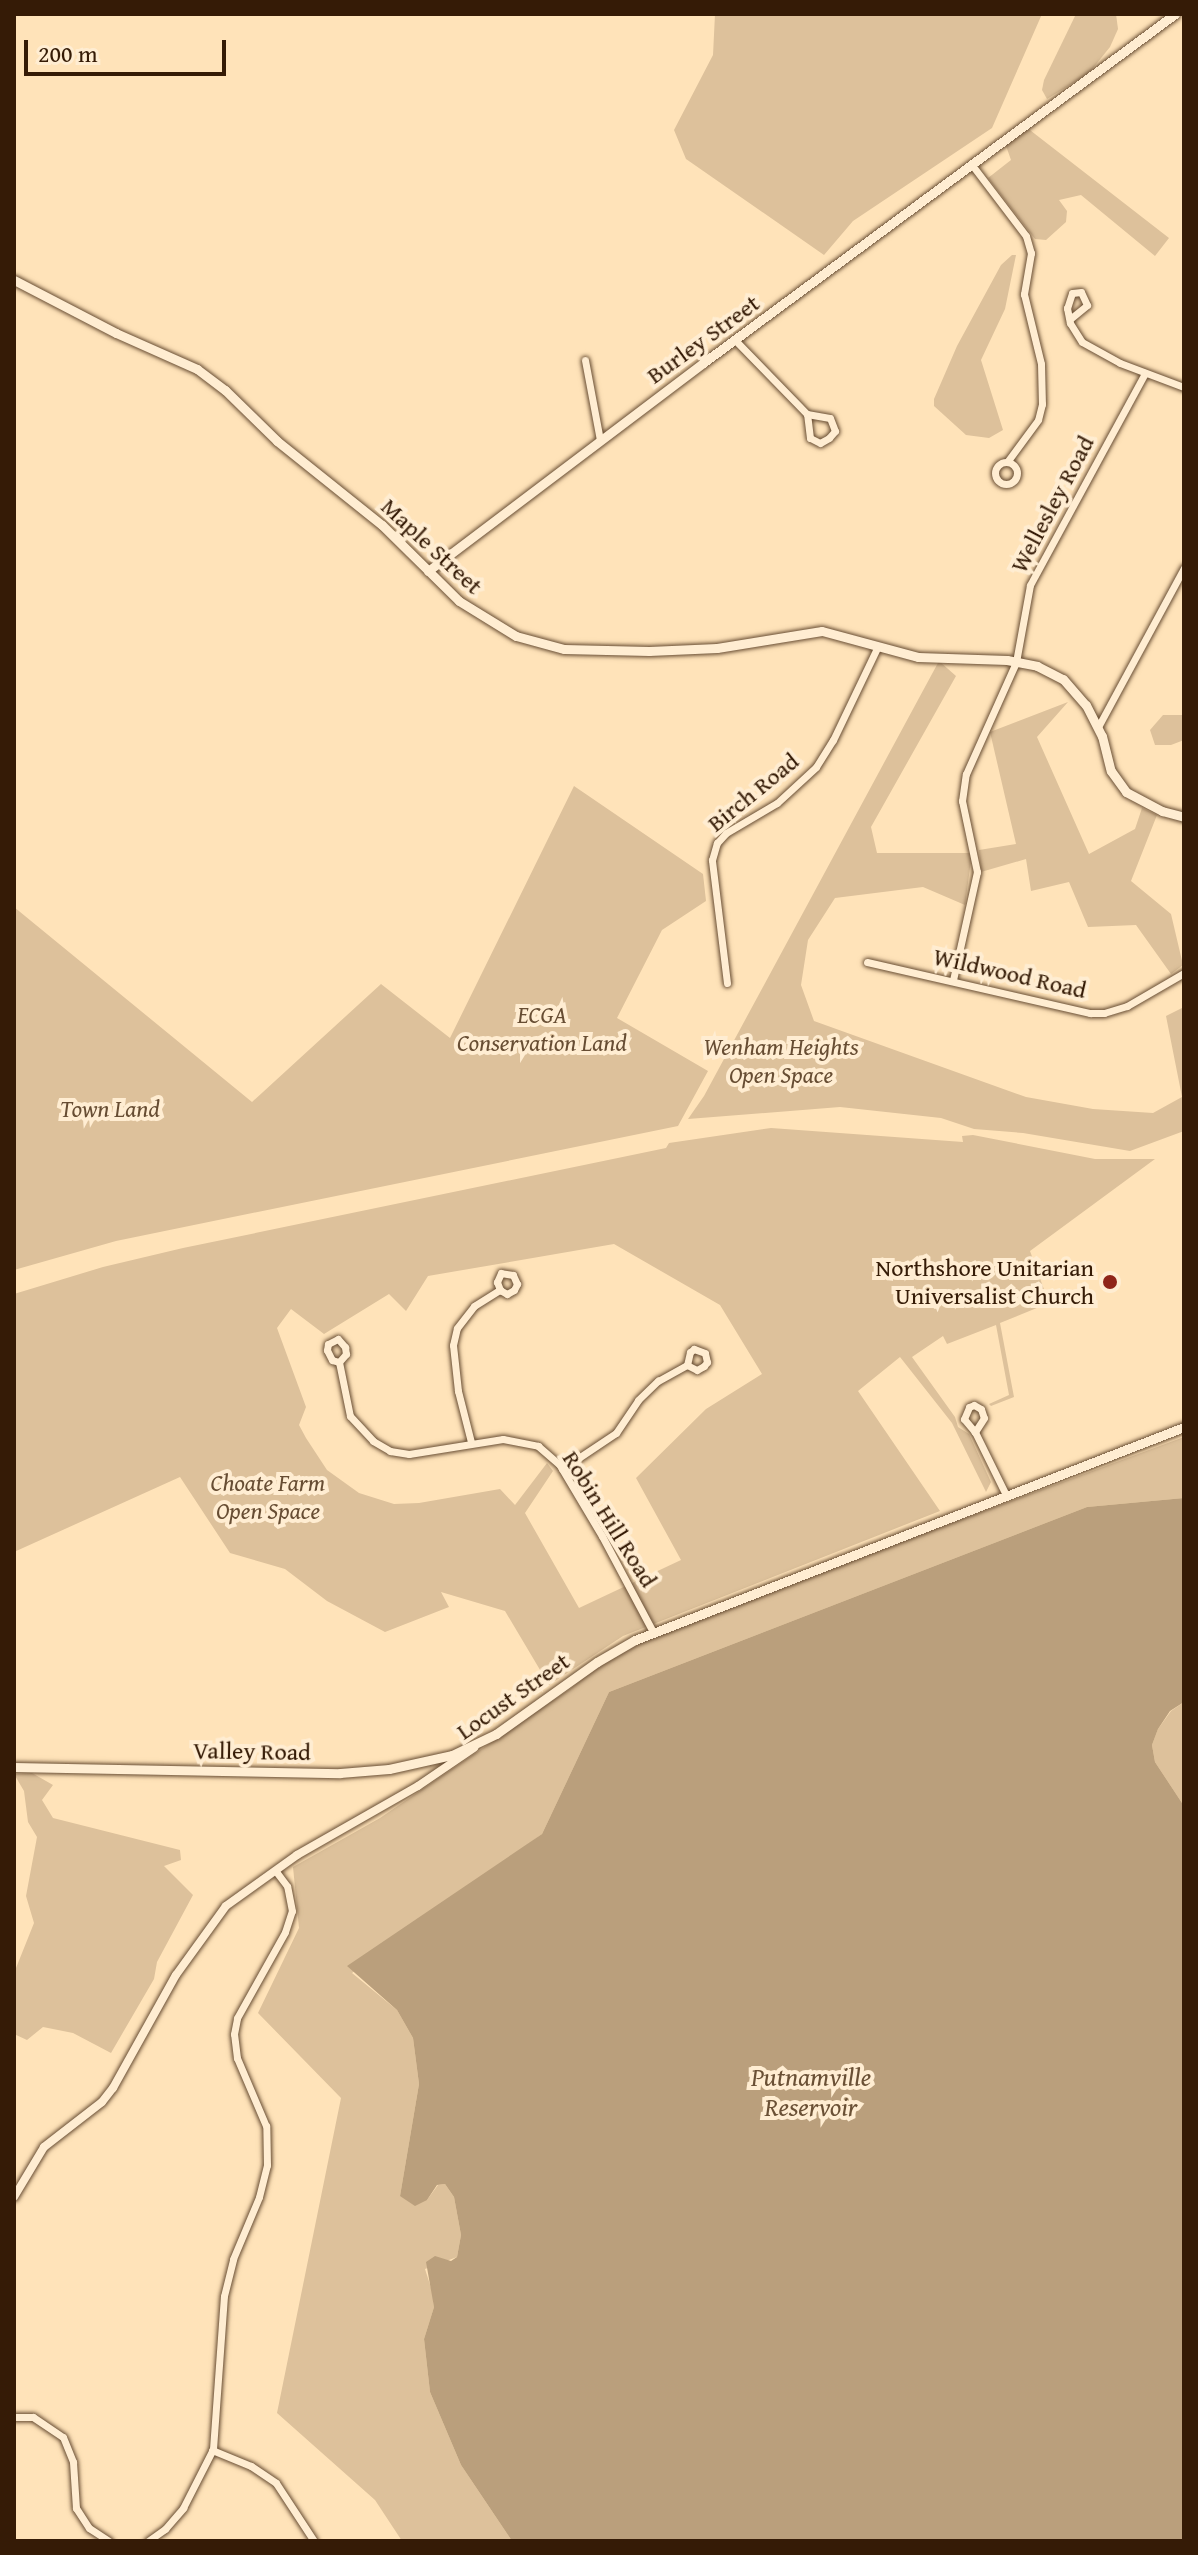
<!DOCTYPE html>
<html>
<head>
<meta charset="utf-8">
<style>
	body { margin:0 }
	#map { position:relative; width:1198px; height:2555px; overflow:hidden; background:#ffe3b9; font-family:"Gentium Book Plus",serif }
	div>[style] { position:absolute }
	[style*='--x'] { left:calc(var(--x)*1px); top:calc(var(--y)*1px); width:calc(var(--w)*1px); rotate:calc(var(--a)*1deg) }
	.green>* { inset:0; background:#ddc19b }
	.water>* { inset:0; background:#ba9f7c }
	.roads { filter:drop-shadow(0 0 2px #684d33) drop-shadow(0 0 2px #684d33) }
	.minor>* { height:7px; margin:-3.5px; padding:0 3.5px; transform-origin:3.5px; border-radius:3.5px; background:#ffedd2 }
	.minor>.ring { margin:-3.5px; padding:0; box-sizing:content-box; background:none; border:7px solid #ffedd2; border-radius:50% }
	.tertiary>* { height:8px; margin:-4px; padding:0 4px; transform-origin:4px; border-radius:4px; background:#ffedd2 }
	.secondary>* { height:9px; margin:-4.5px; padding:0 4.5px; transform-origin:4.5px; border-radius:4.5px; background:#ffedd2 }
	.dots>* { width:22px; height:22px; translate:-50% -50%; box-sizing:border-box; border:4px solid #ffedd2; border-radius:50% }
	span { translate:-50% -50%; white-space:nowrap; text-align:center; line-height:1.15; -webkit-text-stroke:8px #ffedd2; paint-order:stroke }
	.street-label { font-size:24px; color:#351b06 }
	.park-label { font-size:24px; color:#674d33; font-style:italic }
	.poi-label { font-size:24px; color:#351b06 }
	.right { translate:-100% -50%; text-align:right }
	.water-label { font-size:26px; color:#6a5035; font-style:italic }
	.frame { position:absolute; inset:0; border:16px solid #351b06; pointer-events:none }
	.scale { position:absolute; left:24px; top:40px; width:202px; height:36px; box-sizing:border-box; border:4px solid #351b06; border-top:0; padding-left:10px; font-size:24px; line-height:28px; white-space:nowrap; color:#351b06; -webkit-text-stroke:6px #ffedd2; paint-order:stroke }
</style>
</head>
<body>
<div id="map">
	<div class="green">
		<div style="clip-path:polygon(715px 14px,1042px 14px,992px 128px,853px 221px,824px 255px,686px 159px,674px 130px,713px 55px)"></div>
		<div style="clip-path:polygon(1076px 14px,1116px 14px,1118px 29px,1110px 47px,1089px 73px,1047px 99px,1042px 90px,1044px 80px)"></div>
		<div style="clip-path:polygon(1026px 127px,1169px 238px,1155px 256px,1081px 195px,1059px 200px,1067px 211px,1066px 222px,1046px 240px,1035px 239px,988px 178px,1011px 160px,1005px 143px)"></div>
		<div style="clip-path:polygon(1012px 255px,1016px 255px,1005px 309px,981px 360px,1003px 430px,989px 438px,966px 435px,934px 406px,934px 399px,957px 346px,1001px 265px)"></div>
		<div style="clip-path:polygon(939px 661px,956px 676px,871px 827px,877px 853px,972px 853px,965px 905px,923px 887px,835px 898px,808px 940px,801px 985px,814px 1021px,1026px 1097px,1093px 1109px,1153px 1113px,1182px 1097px,1166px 1016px,1184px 1007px,1184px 1131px,1130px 1151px,1023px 1133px,974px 1129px,941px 1118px,840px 1107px,688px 1119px,704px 1096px)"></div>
		<div style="clip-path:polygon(1068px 702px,1037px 737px,1089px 854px,1135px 829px,1142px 808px,1157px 815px,1131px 881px,1171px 914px,1183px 965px,1171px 974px,1136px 925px,1088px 927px,1069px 882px,1031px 891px,1026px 859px,981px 872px,979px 850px,1016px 844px,990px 732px)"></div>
		<div style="clip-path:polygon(1163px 715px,1184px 715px,1184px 740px,1171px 745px,1155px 745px,1150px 730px)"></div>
		<div style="clip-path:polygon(574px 786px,703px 874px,706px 901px,662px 930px,617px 1018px,708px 1071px,678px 1126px,116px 1241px,14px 1270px,14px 907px,252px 1102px,381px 984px,450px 1038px)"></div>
		<div style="clip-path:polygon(evenodd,771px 1128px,963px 1142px,962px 1136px,973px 1135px,1095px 1159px,1155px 1159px,1030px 1251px,1049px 1303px,1000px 1323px,1014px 1397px,991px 1406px,989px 1404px,1009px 1395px,996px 1325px,947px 1344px,943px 1336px,912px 1357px,955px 1417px,958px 1427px,969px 1434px,991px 1482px,986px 1492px,952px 1423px,900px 1357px,858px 1391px,940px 1511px,623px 1636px,549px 1685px,505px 1611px,441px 1592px,449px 1607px,385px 1632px,327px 1601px,285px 1569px,230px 1553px,180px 1477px,14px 1552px,14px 1294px,103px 1267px,183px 1248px,666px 1148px,669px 1143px,771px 1128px,614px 1244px,720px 1305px,762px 1374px,706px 1409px,636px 1478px,681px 1560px,579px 1608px,525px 1513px,553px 1471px,547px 1463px,515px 1505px,500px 1489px,419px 1503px,394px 1504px,359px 1493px,327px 1470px,306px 1438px,299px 1425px,306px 1407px,277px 1328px,291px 1309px,324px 1334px,389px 1294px,406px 1311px,428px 1276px,614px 1244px)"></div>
		<div style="clip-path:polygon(1184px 1437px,1184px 1498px,1087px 1507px,609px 1692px,542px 1834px,352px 1973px,397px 2010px,413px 2038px,419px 2084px,400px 2196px,427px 2200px,438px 2185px,445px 2184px,454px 2197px,461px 2235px,457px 2257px,425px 2269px,433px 2294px,434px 2307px,424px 2339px,430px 2392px,461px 2465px,512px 2541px,402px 2541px,375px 2500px,277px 2413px,341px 2098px,258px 2013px,299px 1928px,293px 1867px,380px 1818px,570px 1689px,607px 1659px,653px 1634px)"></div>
		<div style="clip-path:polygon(1184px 1702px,1184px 1806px,1155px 1762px,1152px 1745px,1158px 1729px,1171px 1711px)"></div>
		<div style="clip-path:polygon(32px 1773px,53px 1785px,42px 1800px,53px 1818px,180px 1850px,181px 1860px,164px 1866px,193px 1895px,157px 1962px,154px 1979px,111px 2053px,73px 2033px,43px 2027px,27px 2040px,14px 2034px,14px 1973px,34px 1923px,26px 1896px,37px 1837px,28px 1822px,24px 1791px,14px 1774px)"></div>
	</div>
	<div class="water">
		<div style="clip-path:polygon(1184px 1498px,1184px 1702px,1170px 1711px,1158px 1729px,1152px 1745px,1155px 1762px,1184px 1806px,1184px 2541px,512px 2541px,461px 2465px,430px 2392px,424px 2339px,434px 2307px,426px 2262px,435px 2256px,451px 2261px,457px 2257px,461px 2235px,454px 2197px,445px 2184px,437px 2185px,427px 2200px,415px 2206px,400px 2196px,419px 2084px,413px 2038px,397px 2010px,347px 1966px,542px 1834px,609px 1692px,1087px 1507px)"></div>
	</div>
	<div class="roads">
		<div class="minor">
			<div style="--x:972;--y:165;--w:89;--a:52.7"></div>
			<div style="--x:1026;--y:236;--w:18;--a:74"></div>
			<div style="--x:1031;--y:253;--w:42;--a:99.7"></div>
			<div style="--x:1024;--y:294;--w:72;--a:76.3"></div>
			<div style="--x:1041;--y:364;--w:40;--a:88.6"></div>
			<div style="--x:1042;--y:404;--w:16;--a:104"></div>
			<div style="--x:1038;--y:420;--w:52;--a:126.4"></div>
			<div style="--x:1070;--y:319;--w:22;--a:-39"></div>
			<div style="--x:1087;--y:305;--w:14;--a:-115"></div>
			<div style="--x:1081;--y:292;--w:9;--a:174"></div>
			<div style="--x:1072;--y:293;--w:16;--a:108"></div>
			<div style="--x:1067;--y:308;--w:15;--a:79"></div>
			<div style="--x:1070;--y:323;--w:22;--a:58"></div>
			<div style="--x:1082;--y:342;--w:43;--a:28.9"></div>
			<div style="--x:1120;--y:363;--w:68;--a:20.6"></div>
			<div style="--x:735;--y:340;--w:103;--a:45.8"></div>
			<div style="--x:807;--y:414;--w:23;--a:10"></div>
			<div style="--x:830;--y:418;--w:14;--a:69"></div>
			<div style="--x:835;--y:431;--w:9;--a:131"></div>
			<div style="--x:829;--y:438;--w:10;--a:151"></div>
			<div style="--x:820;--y:443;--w:11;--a:-153"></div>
			<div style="--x:810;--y:438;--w:24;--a:-97"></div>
			<div style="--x:585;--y:360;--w:81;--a:79.4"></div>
			<div class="ring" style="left:995px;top:462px;width:15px;height:15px"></div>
			<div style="--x:1098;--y:727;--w:181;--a:-61.6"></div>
			<div style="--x:867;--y:962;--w:229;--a:12.9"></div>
			<div style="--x:1090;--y:1013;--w:14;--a:0"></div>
			<div style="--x:1104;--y:1013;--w:24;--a:-17"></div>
			<div style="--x:1127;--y:1006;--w:66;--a:-30.1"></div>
			<div style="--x:953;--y:980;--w:111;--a:-77.5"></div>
			<div style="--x:977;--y:872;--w:73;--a:-101.9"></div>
			<div style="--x:962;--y:801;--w:27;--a:-82"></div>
			<div style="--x:966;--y:774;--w:123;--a:-65.9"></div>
			<div style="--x:1016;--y:662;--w:78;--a:-79.7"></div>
			<div style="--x:1030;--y:585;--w:241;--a:-61.5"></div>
			<div style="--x:727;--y:983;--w:124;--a:-97"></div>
			<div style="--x:712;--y:860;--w:18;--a:-74"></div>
			<div style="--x:717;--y:843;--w:13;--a:-48"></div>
			<div style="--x:726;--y:833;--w:59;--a:-30.5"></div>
			<div style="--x:777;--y:803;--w:53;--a:-42.7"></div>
			<div style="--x:816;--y:767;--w:32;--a:-58"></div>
			<div style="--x:833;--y:740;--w:104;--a:-64.4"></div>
			<div style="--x:339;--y:1362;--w:7;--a:-164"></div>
			<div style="--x:332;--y:1360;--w:11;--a:-117"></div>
			<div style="--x:327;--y:1350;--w:6;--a:-81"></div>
			<div style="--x:328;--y:1344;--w:11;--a:-27"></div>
			<div style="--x:338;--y:1339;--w:11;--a:49"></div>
			<div style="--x:345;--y:1347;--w:7;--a:82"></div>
			<div style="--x:346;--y:1354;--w:11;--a:131"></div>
			<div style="--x:339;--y:1362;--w:55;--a:78.5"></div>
			<div style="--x:350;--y:1416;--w:34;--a:47"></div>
			<div style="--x:373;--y:1441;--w:20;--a:30"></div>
			<div style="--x:390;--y:1451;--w:19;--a:9"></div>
			<div style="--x:409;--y:1454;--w:95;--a:-9.1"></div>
			<div style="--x:503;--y:1439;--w:36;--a:11"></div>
			<div style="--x:538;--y:1446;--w:28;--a:41"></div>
			<div style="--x:559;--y:1464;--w:84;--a:59.2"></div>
			<div style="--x:602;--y:1536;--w:109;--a:62"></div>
			<div style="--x:975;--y:1432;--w:17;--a:-130"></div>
			<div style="--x:964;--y:1419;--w:13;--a:-67"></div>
			<div style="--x:969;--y:1407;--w:5;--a:-22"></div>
			<div style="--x:974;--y:1405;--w:8;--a:30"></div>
			<div style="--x:981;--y:1409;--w:9;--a:72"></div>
			<div style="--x:984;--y:1418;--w:17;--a:123"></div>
			<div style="--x:975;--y:1432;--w:70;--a:63.8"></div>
			<div style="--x:471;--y:1442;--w:53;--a:-104.3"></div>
			<div style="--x:458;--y:1391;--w:46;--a:-96.2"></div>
			<div style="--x:453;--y:1345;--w:17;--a:-77"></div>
			<div style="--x:457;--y:1328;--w:28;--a:-52"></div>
			<div style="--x:474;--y:1306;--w:31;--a:-32"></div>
			<div style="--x:500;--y:1290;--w:8;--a:30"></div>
			<div style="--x:507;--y:1294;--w:8;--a:-30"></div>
			<div style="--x:514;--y:1290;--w:7;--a:-63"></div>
			<div style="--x:517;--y:1284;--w:10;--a:-114"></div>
			<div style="--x:513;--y:1275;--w:12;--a:-171"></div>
			<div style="--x:501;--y:1273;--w:10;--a:114"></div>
			<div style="--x:497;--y:1282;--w:9;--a:69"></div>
			<div style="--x:562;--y:1469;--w:65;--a:-33.7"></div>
			<div style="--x:616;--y:1433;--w:40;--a:-56"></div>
			<div style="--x:638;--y:1400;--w:28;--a:-44"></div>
			<div style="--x:658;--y:1381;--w:33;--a:-29"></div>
			<div style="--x:687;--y:1365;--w:11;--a:27"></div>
			<div style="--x:697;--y:1370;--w:8;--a:-30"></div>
			<div style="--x:704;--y:1366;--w:5;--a:-53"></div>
			<div style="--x:707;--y:1362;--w:9;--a:-103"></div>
			<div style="--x:705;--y:1353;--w:12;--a:-160"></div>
			<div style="--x:694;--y:1349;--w:5;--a:143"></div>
			<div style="--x:690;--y:1352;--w:13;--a:103"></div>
			<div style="--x:14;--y:2417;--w:19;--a:0"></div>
			<div style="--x:33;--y:2417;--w:36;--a:34"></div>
			<div style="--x:63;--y:2437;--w:27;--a:68"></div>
			<div style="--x:73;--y:2462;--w:46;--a:86.3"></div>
			<div style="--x:76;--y:2508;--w:24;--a:57"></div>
			<div style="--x:89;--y:2528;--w:24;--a:33"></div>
			<div style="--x:212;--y:2450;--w:42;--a:22.3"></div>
			<div style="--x:251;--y:2466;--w:30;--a:34"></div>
			<div style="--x:276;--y:2483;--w:69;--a:56.8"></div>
			<div style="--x:148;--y:2541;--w:21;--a:-35"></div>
			<div style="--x:165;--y:2529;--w:28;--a:-49"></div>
			<div style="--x:183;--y:2508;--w:66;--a:-63"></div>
			<div style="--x:213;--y:2449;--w:153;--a:-85.9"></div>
			<div style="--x:224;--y:2296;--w:38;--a:-76"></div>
			<div style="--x:233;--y:2259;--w:67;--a:-67.2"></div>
			<div style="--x:259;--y:2197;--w:33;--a:-76"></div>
			<div style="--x:267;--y:2165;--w:39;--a:-91"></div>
			<div style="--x:266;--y:2126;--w:74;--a:-113.1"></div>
			<div style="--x:237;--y:2058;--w:24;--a:-97"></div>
			<div style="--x:234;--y:2034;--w:16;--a:-79"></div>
			<div style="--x:237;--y:2018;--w:98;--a:-60.8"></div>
			<div style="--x:285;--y:1932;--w:22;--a:-72"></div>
			<div style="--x:292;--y:1911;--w:25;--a:-101"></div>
			<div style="--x:287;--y:1886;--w:20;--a:-127"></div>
		</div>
		<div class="tertiary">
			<div style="--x:14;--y:2197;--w:58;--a:-59"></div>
			<div style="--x:44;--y:2147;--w:73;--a:-37.8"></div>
			<div style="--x:102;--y:2102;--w:18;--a:-52"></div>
			<div style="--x:113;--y:2088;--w:129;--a:-60.9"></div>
			<div style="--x:176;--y:1975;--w:85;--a:-54.1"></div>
			<div style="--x:226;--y:1906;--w:87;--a:-35.7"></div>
			<div style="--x:297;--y:1855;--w:139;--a:-29.7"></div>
			<div style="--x:418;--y:1786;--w:68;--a:-34.2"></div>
		</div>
		<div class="secondary">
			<div style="--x:14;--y:280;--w:115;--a:27.5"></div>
			<div style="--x:116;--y:333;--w:89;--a:24"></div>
			<div style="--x:197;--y:369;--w:35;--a:37"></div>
			<div style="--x:225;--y:390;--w:73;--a:44.4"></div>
			<div style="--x:277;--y:441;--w:134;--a:38.7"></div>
			<div style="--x:382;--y:525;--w:108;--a:44.6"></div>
			<div style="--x:459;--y:601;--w:67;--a:31.6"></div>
			<div style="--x:516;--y:636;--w:50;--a:15.2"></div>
			<div style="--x:564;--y:649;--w:85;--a:1.3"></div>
			<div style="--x:649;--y:651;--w:68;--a:-2.5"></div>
			<div style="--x:717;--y:648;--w:106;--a:-9.2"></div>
			<div style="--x:822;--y:631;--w:99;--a:15.2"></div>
			<div style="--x:918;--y:657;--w:89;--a:1.9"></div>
			<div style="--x:1007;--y:660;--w:31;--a:11"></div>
			<div style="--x:1037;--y:666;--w:29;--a:27"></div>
			<div style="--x:1063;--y:679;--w:35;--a:49"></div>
			<div style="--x:1086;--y:705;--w:35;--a:63"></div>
			<div style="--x:1102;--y:736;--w:36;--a:76"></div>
			<div style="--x:1111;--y:771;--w:26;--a:54"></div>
			<div style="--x:1126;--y:792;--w:41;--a:27.8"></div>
			<div style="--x:1162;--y:811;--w:23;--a:15"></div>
			<div style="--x:428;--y:571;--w:345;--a:-37.1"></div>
			<div style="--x:703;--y:363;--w:587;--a:-36.48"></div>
			<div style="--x:14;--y:1767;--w:326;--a:1.1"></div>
			<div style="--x:340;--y:1773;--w:49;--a:-4.7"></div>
			<div style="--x:389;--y:1769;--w:65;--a:-12.5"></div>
			<div style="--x:452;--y:1755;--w:49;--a:-25.5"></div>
			<div style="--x:496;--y:1734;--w:124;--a:-35.5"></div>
			<div style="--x:597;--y:1662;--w:44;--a:-30.1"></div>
			<div style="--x:635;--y:1640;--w:589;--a:-21.21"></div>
		</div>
	</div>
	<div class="dots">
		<div style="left:1110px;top:1282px;background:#8f2418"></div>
	</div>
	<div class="street-label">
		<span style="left:703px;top:339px;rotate:-36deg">Burley Street</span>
		<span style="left:1052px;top:504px;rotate:-62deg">Wellesley Road</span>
		<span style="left:432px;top:546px;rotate:43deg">Maple Street</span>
		<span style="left:753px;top:792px;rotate:-39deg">Birch Road</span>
		<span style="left:1010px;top:973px;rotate:13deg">Wildwood Road</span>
		<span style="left:610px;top:1519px;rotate:58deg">Robin Hill Road</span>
		<span style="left:513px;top:1696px;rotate:-35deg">Locust Street</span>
		<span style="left:252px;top:1751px;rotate:1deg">Valley Road</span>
	</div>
	<div class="park-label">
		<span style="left:542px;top:1029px">ECGA<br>Conservation Land</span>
		<span style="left:781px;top:1061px">Wenham Heights<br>Open Space</span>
		<span style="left:110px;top:1109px">Town Land</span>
		<span style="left:268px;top:1497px">Choate Farm<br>Open Space</span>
	</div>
	<div class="poi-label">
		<span class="right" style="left:1094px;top:1282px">Northshore Unitarian<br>Universalist Church</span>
	</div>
	<div class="water-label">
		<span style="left:811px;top:2092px">Putnamville<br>Reservoir</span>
	</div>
	<div class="frame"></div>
	<div class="scale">200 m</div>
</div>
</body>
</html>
